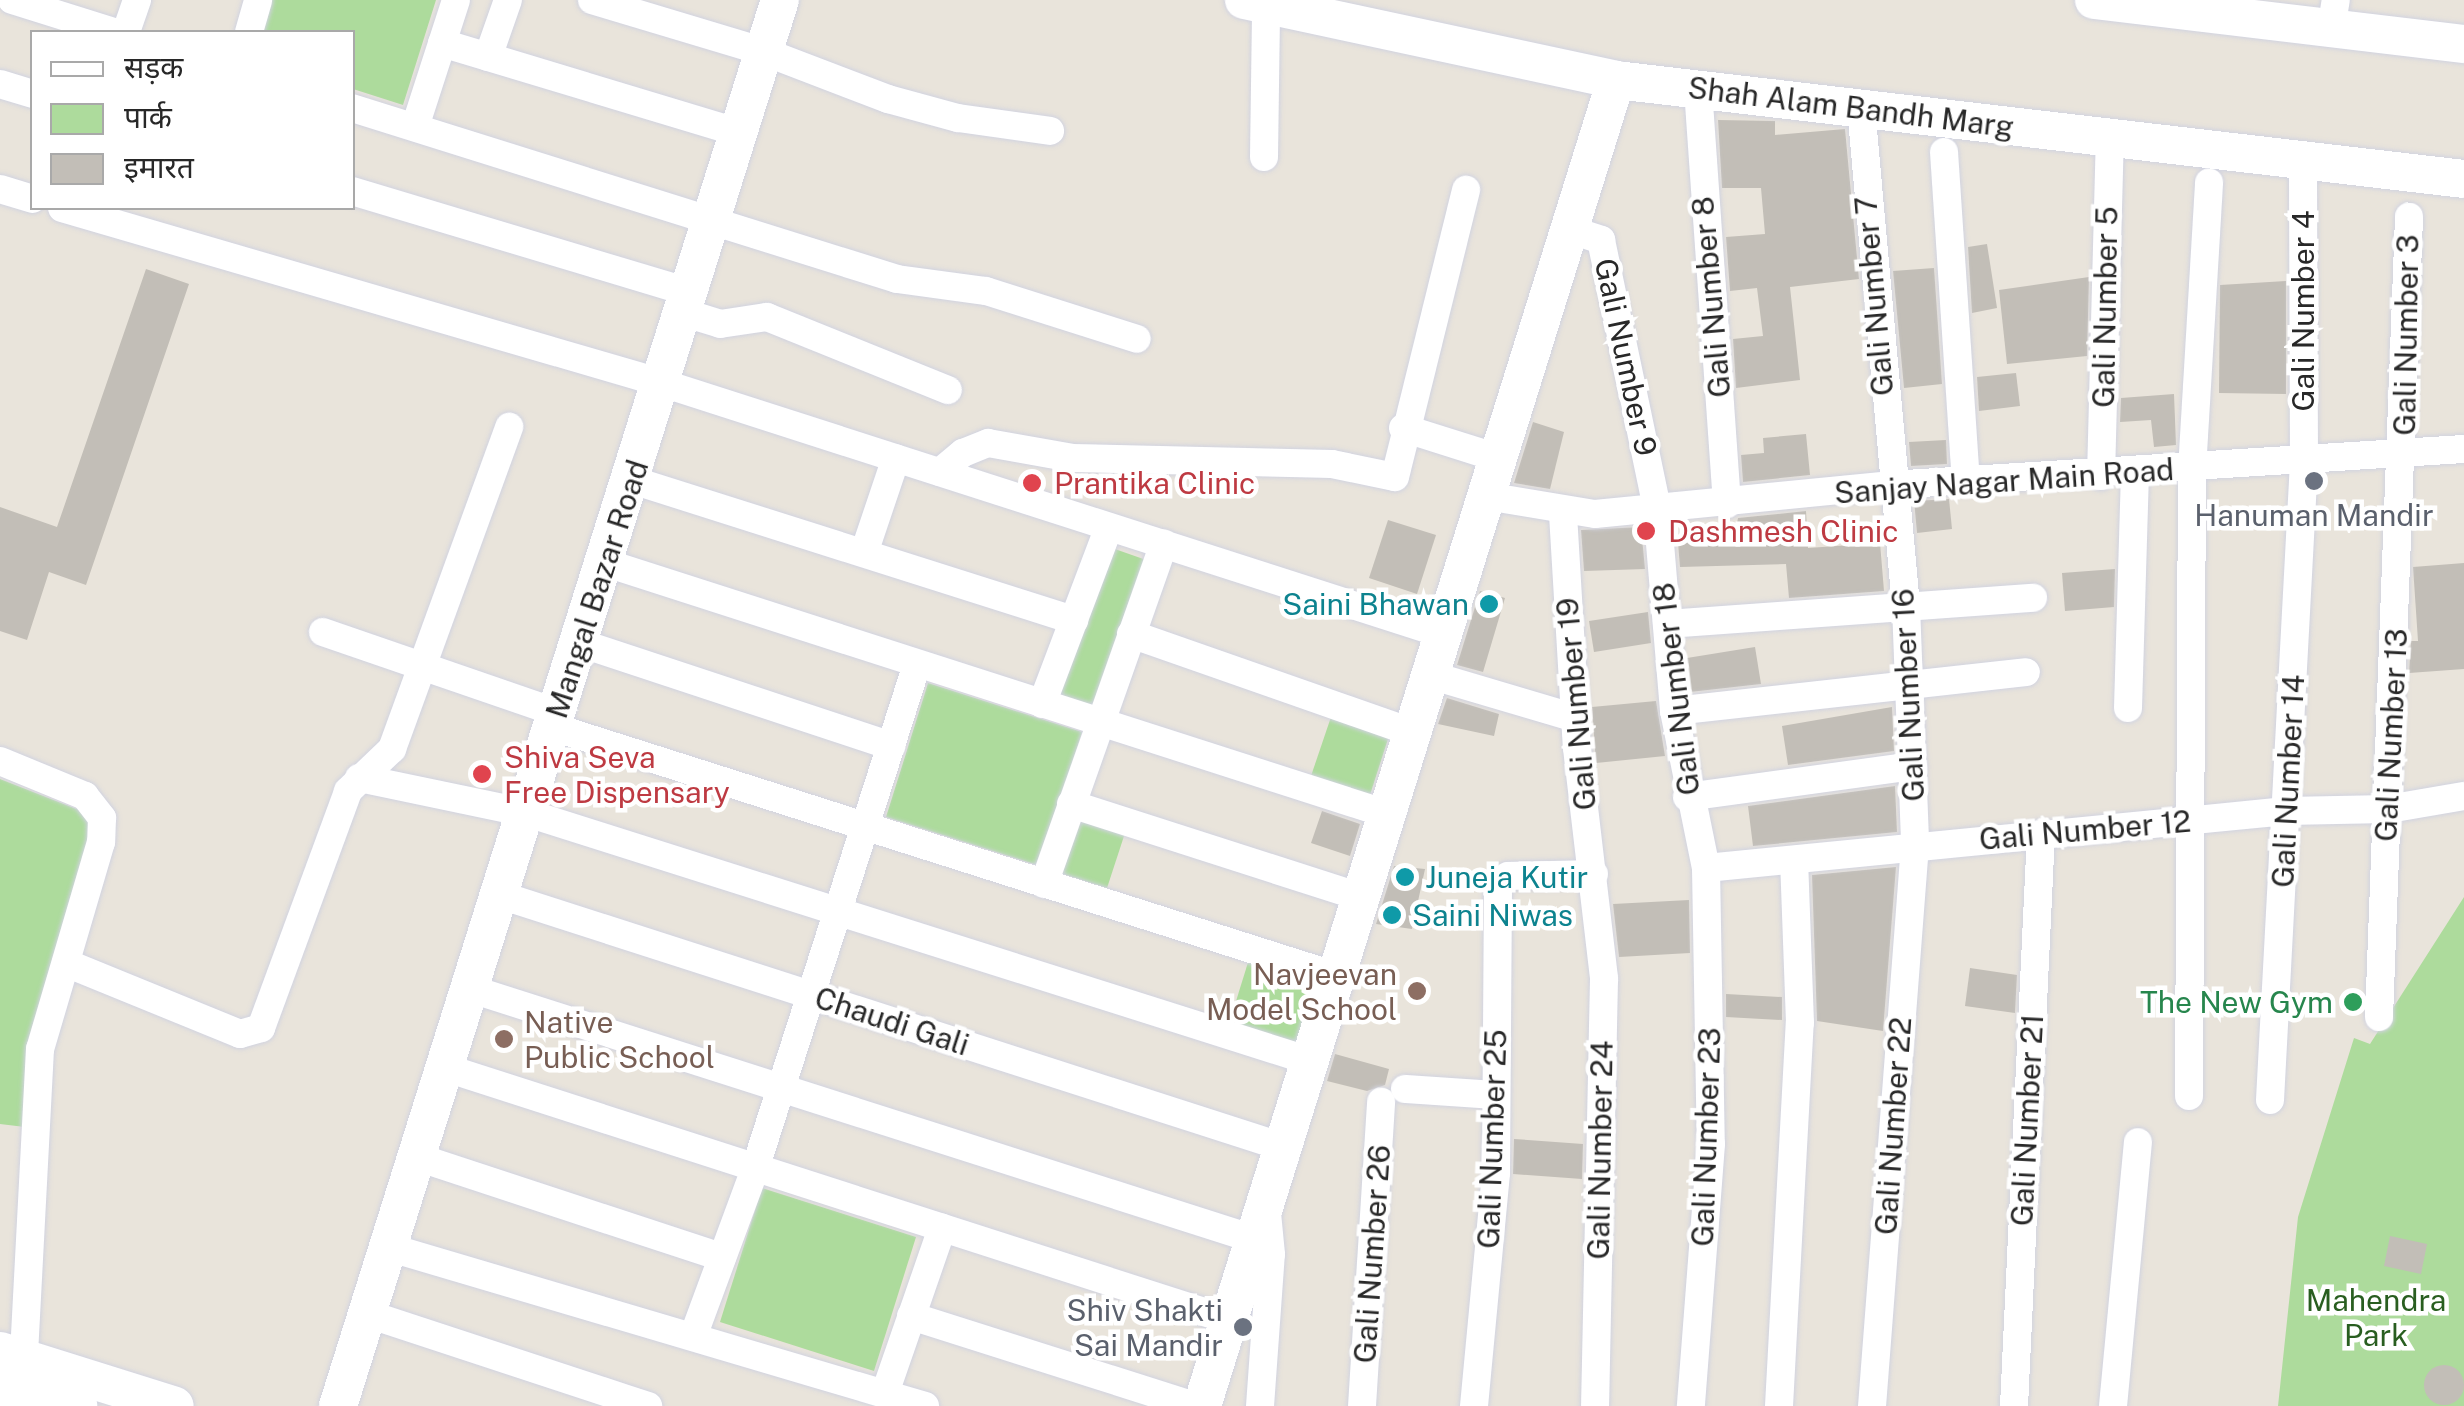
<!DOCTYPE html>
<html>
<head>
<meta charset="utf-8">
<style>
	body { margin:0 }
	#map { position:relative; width:2464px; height:1406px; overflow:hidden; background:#e9e4db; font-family:"Public Sans","Noto Sans Devanagari",sans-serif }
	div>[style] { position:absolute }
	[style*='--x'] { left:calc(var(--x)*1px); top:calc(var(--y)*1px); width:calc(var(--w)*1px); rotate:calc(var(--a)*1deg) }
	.green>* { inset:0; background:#addb9c }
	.building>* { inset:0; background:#c2beb7 }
	.round { border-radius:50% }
	.roads { filter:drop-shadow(0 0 2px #d1d3e0) drop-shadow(0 0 2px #d1d3e0) }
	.street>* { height:28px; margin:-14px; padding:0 14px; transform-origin:14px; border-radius:14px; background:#fff }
	.secondary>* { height:38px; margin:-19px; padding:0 19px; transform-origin:19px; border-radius:19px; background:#fff }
	.dots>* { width:28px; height:28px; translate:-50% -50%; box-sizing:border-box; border:5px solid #fff; border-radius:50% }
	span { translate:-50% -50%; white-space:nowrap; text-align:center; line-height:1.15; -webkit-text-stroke:9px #fff; paint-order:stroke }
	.street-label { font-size:30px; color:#282828 }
	.health-label { font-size:30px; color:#be3a42 }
	.left { translate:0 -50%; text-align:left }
	.worship-label { font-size:30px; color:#5b616d }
	.right { translate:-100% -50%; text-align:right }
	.culture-label { font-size:30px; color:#0d838f }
	.education-label { font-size:30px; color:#785e54 }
	.leisure-label { font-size:30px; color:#27864d }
	.park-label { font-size:30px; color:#295e20 }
	.legend { position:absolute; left:30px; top:30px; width:325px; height:180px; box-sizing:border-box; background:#fff; border:2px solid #a9a9a9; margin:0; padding:12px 18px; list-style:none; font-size:30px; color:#282828 }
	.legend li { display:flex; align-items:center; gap:20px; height:50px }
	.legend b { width:50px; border:2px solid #a9a9a9 }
</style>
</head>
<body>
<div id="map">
	<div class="green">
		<div style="clip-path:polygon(266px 0,436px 0,403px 105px,353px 89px,352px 32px,256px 32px)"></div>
		<div style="clip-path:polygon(1112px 548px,1149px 561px,1095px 709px,1055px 697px)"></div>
		<div style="clip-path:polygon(928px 683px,1082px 732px,1040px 866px,886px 817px)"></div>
		<div style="clip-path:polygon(1331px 717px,1389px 736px,1370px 795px,1311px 776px)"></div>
		<div style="clip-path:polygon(0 779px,102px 819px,25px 1127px,0 1124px)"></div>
		<div style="clip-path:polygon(1078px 818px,1125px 833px,1107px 888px,1060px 873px)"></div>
		<div style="clip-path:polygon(2464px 897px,2464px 1406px,2278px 1406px,2298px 1217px,2354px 1038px,2370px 1044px)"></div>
		<div style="clip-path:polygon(1250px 956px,1325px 980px,1303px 1050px,1228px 1027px)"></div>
		<div style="clip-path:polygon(762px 1188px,916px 1237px,874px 1371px,720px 1322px)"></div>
	</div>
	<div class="building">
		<div style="clip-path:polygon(1718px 120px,1775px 121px,1775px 135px,1845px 129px,1859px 279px,1790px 287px,1800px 380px,1736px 388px,1733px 339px,1763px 336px,1757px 288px,1730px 291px,1726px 237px,1765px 234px,1761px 188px,1722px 188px)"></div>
		<div style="clip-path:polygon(1987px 244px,1997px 308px,1972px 313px,1968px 247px)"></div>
		<div style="clip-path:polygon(1934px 268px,1942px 384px,1904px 388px,1893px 271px)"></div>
		<div style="clip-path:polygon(146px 269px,189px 284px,86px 585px,49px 572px,27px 640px,0 631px,0 507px,57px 527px)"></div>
		<div style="clip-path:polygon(2089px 277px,2087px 356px,2007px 364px,1999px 290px)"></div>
		<div style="clip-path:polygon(2286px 281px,2286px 394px,2219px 393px,2220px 285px)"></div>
		<div style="clip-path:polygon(2016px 373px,2020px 406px,1979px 411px,1977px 377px)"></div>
		<div style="clip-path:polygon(2174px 394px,2176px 445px,2154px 447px,2151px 420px,2120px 422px,2121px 398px)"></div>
		<div style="clip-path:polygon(1533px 422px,1564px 432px,1550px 489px,1514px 483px)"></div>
		<div style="clip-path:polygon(1806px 434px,1810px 475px,1743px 482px,1741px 455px,1764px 453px,1763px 438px)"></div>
		<div style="clip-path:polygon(1946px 440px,1947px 464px,1911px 466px,1909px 442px)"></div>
		<div style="clip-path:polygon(1949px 499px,1952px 529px,1917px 533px,1914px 501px)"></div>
		<div style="clip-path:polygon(1806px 511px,1808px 548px,1880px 543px,1884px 591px,1789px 598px,1786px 564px,1680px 567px,1678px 543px,1734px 538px,1738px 518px)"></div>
		<div style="clip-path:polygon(1388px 520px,1436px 535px,1417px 594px,1369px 578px)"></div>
		<div style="clip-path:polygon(1641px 527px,1645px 569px,1584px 571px,1581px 530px)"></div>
		<div style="clip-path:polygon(2464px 563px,2464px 669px,2409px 673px,2411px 641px,2418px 641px,2413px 567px)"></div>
		<div style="clip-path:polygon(2115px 569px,2114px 607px,2065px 611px,2062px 573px)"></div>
		<div style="clip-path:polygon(1480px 591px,1505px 598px,1483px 672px,1457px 665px)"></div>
		<div style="clip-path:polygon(1648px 612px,1651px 643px,1594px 652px,1589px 621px)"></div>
		<div style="clip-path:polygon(1755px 647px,1761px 684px,1690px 692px,1687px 658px)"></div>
		<div style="clip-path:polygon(1447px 698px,1499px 714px,1494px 736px,1438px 724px)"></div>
		<div style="clip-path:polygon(1656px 701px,1665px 756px,1596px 763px,1592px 707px)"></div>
		<div style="clip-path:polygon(1892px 707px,1894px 751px,1788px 765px,1782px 726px)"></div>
		<div style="clip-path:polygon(1895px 786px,1897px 832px,1753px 846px,1748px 806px)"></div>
		<div style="clip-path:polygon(1322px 811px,1360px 824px,1350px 856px,1311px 843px)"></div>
		<div style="clip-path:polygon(1394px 866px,1425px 869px,1412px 929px,1376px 924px)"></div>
		<div style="clip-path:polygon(1896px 867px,1883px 1031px,1817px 1021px,1812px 875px)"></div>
		<div style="clip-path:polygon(1689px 900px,1690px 953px,1619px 957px,1613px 904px)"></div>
		<div style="clip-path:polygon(1970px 968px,2017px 975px,2015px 1013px,1965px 1006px)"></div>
		<div style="clip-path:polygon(1726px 994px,1782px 997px,1782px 1020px,1726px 1017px)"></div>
		<div style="clip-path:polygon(1335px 1054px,1389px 1069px,1385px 1085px,1367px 1091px,1327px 1081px)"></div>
		<div style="clip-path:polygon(1514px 1139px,1583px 1144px,1582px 1179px,1513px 1174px)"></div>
		<div style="clip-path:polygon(2390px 1236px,2427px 1244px,2421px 1274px,2384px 1266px)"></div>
		<div class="round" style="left:2424px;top:1365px;width:40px;height:40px"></div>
	</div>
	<div class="roads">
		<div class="street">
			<div style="--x:12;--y:0;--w:107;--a:17.4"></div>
			<div style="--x:592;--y:0;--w:181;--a:16.7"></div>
			<div style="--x:765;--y:52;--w:132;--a:20.9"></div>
			<div style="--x:888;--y:99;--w:73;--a:15.2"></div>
			<div style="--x:958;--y:118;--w:93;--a:8"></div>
			<div style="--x:2331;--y:30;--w:30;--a:-81"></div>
			<div style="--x:126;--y:32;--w:34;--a:-71"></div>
			<div style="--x:249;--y:32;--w:33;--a:-74"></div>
			<div style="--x:442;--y:43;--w:311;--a:16.8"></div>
			<div style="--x:488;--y:57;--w:60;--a:-70.7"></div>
			<div style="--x:0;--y:84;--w:34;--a:17"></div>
			<div style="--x:1698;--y:89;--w:416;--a:86"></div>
			<div style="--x:352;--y:108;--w:571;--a:17.42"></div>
			<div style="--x:897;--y:279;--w:90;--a:7.7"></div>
			<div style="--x:986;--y:291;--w:158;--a:17.6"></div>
			<div style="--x:1861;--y:108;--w:500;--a:84.84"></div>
			<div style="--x:1906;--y:606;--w:239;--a:87.8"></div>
			<div style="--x:1915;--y:845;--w:563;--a:94.38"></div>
			<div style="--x:415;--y:127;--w:133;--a:-72.1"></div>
			<div style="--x:1944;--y:152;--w:330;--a:86.2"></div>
			<div style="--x:1264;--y:157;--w:152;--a:-89.2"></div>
			<div style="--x:0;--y:189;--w:34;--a:17"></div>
			<div style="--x:352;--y:191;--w:354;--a:16.7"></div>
			<div style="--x:62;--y:208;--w:625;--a:16.26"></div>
			<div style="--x:662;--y:383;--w:820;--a:17.82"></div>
			<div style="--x:1568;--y:229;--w:35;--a:18"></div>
			<div style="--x:1601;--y:240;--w:274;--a:78.2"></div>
			<div style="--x:1657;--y:508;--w:204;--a:85.2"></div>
			<div style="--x:1674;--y:711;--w:160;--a:78.5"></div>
			<div style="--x:1706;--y:868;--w:276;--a:89"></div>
			<div style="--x:1711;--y:1144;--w:263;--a:94.4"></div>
			<div style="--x:685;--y:313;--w:37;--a:17"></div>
			<div style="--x:720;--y:324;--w:48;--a:-8.5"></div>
			<div style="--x:767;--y:317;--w:195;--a:22"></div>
			<div style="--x:1403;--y:428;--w:100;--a:17.5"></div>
			<div style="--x:940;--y:472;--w:30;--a:-40"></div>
			<div style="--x:963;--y:453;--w:27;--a:-22"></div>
			<div style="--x:988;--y:443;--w:85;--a:10.1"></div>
			<div style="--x:1072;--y:458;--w:260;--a:1.3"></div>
			<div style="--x:1332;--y:464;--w:64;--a:11.7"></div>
			<div style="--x:1395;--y:477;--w:296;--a:-76.1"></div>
			<div style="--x:2101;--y:476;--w:339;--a:-88.5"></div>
			<div style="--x:632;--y:480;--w:464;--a:17.6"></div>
			<div style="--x:1486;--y:496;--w:110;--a:9.4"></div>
			<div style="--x:1595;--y:514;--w:296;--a:-5.6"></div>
			<div style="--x:1890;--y:485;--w:575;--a:-3.59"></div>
			<div style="--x:1563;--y:514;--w:234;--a:86.6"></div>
			<div style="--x:1577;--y:748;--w:233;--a:83.3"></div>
			<div style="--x:1604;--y:979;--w:427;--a:91.2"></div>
			<div style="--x:864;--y:553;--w:100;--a:-71.4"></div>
			<div style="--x:606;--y:563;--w:820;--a:17.82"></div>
			<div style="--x:1667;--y:624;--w:367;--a:-4.1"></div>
			<div style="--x:323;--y:632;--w:249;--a:19"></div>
			<div style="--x:1131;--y:634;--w:299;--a:19.3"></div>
			<div style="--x:580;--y:643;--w:328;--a:18.3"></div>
			<div style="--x:1430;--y:675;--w:151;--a:16.5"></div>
			<div style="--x:1042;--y:704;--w:189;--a:-69.3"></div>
			<div style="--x:2128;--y:708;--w:234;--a:-88.3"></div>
			<div style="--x:1674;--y:711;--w:354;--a:-6.3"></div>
			<div style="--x:553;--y:727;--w:822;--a:17.64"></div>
			<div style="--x:0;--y:761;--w:92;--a:22.4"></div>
			<div style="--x:85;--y:796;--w:28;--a:52"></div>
			<div style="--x:102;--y:818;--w:24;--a:92"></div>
			<div style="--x:101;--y:842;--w:216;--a:106.4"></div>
			<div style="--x:40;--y:1049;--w:309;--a:93"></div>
			<div style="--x:24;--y:1358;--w:51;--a:109.5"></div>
			<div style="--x:359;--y:778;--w:172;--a:11.8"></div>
			<div style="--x:527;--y:813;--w:821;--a:17.57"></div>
			<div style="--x:1687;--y:797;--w:228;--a:-7.8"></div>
			<div style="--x:1071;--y:804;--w:305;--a:17.8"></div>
			<div style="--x:1706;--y:868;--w:583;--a:-5.61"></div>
			<div style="--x:2286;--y:811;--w:102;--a:-1.1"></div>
			<div style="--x:2388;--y:809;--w:77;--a:-9.7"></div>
			<div style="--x:1044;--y:884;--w:361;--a:-70.6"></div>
			<div style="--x:500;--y:895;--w:823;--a:17.84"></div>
			<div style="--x:66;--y:963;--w:188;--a:22.2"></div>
			<div style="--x:240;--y:1034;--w:22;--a:-16"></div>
			<div style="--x:261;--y:1028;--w:252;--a:-69.8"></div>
			<div style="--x:348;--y:791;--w:61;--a:-43.7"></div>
			<div style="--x:392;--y:749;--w:343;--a:-70"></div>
			<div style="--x:471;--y:989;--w:822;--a:17.71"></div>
			<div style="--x:2379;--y:1017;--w:801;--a:-87.85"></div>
			<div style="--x:446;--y:1068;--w:823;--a:17.84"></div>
			<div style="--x:1405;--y:1089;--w:91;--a:3.8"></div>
			<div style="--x:2189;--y:1096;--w:626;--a:-89.73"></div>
			<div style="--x:2192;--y:470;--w:288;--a:-86.6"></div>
			<div style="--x:2270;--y:1100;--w:640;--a:-86.95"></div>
			<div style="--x:2304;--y:461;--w:300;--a:-90.2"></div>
			<div style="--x:417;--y:1157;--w:321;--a:18.2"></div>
			<div style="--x:391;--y:1248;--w:557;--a:16.48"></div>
			<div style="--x:368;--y:1314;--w:295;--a:18.2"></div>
			<div style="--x:911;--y:1316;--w:297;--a:17.6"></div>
			<div style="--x:694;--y:1334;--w:176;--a:-69.7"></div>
			<div style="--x:755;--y:1169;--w:530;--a:-72.21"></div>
			<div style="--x:885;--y:1393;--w:175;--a:-70.9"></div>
			<div style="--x:1260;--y:1406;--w:152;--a:-85.9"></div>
			<div style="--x:1271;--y:1254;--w:41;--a:-95.6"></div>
			<div style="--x:1362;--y:1406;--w:305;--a:-86.4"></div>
			<div style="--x:1474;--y:1406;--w:234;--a:-84.6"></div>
			<div style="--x:1496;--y:1173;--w:290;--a:-89.6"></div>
			<div style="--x:1498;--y:883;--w:12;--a:-35"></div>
			<div style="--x:1508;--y:876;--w:86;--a:-1.3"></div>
			<div style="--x:1779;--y:1406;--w:384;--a:-86.9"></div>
			<div style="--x:1800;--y:1023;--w:161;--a:-92.1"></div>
			<div style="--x:2014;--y:1406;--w:573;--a:-87.3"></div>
			<div style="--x:2113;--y:1406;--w:265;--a:-84.6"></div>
		</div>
		<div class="secondary">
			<div style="--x:1244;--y:0;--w:381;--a:12.1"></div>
			<div style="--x:1616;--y:80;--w:854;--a:6.66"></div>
			<div style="--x:2094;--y:0;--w:373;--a:6.8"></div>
			<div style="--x:0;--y:1351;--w:183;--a:17.4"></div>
			<div style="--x:0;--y:1382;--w:82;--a:17.1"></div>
			<div style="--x:338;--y:1406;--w:1474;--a:-72.55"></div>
			<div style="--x:1202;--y:1406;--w:1389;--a:-72.66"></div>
		</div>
	</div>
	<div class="dots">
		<div style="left:2314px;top:481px;background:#6b7280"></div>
		<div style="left:1032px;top:483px;background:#e0444e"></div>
		<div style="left:1646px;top:531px;background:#e0444e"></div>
		<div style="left:1489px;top:604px;background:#0f9aa8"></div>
		<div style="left:482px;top:774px;background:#e0444e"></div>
		<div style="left:1405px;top:877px;background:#0f9aa8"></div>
		<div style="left:1392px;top:915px;background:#0f9aa8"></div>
		<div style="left:1417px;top:991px;background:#8d6e63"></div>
		<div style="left:2353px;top:1002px;background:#2e9e5b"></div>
		<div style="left:504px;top:1039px;background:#8d6e63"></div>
		<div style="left:1243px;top:1327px;background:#6b7280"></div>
	</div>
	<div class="street-label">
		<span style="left:1851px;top:107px;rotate:7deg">Shah Alam Bandh Marg</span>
		<span style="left:1874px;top:296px;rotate:-95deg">Gali Number 7</span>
		<span style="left:1711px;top:297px;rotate:-95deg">Gali Number 8</span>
		<span style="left:2105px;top:307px;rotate:-89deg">Gali Number 5</span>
		<span style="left:2303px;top:311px;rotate:-90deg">Gali Number 4</span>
		<span style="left:2406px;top:335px;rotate:-89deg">Gali Number 3</span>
		<span style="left:1626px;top:357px;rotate:78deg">Gali Number 9</span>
		<span style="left:2004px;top:481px;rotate:-4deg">Sanjay Nagar Main Road</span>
		<span style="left:597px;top:589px;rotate:-72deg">Mangal Bazar Road</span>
		<span style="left:1676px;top:689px;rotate:-97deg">Gali Number 18</span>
		<span style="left:1908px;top:695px;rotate:-93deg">Gali Number 16</span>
		<span style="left:1576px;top:704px;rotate:-95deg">Gali Number 19</span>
		<span style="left:2391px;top:735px;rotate:-87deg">Gali Number 13</span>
		<span style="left:2288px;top:781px;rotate:-87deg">Gali Number 14</span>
		<span style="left:2085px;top:830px;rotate:-5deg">Gali Number 12</span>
		<span style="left:892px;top:1021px;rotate:18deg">Chaudi Gali</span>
		<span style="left:2027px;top:1120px;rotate:-87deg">Gali Number 21</span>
		<span style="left:1893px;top:1126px;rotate:-86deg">Gali Number 22</span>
		<span style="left:1706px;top:1137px;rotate:-88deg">Gali Number 23</span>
		<span style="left:1492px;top:1139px;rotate:-88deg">Gali Number 25</span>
		<span style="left:1600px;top:1150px;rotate:-89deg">Gali Number 24</span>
		<span style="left:1372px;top:1254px;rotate:-86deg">Gali Number 26</span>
	</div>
	<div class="health-label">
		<span class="left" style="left:1054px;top:483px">Prantika Clinic</span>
		<span class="left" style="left:1668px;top:531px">Dashmesh Clinic</span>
		<span class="left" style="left:504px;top:774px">Shiva Seva<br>Free Dispensary</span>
	</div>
	<div class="worship-label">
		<span style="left:2314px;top:515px">Hanuman Mandir</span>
		<span class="right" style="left:1223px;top:1327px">Shiv Shakti<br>Sai Mandir</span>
	</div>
	<div class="culture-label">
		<span class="right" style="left:1469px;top:604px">Saini Bhawan</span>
		<span class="left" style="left:1425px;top:877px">Juneja Kutir</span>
		<span class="left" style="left:1412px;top:915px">Saini Niwas</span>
	</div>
	<div class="education-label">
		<span class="right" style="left:1397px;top:991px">Navjeevan<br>Model School</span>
		<span class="left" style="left:524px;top:1039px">Native<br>Public School</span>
	</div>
	<div class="leisure-label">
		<span class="right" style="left:2333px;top:1002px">The New Gym</span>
	</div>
	<div class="park-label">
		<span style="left:2376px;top:1317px">Mahendra<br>Park</span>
	</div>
	<ul class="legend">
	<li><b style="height:12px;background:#fff"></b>सड़क</li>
	<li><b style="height:28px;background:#addb9c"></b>पार्क</li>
	<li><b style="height:28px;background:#c2beb7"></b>इमारत</li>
	</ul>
</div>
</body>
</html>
